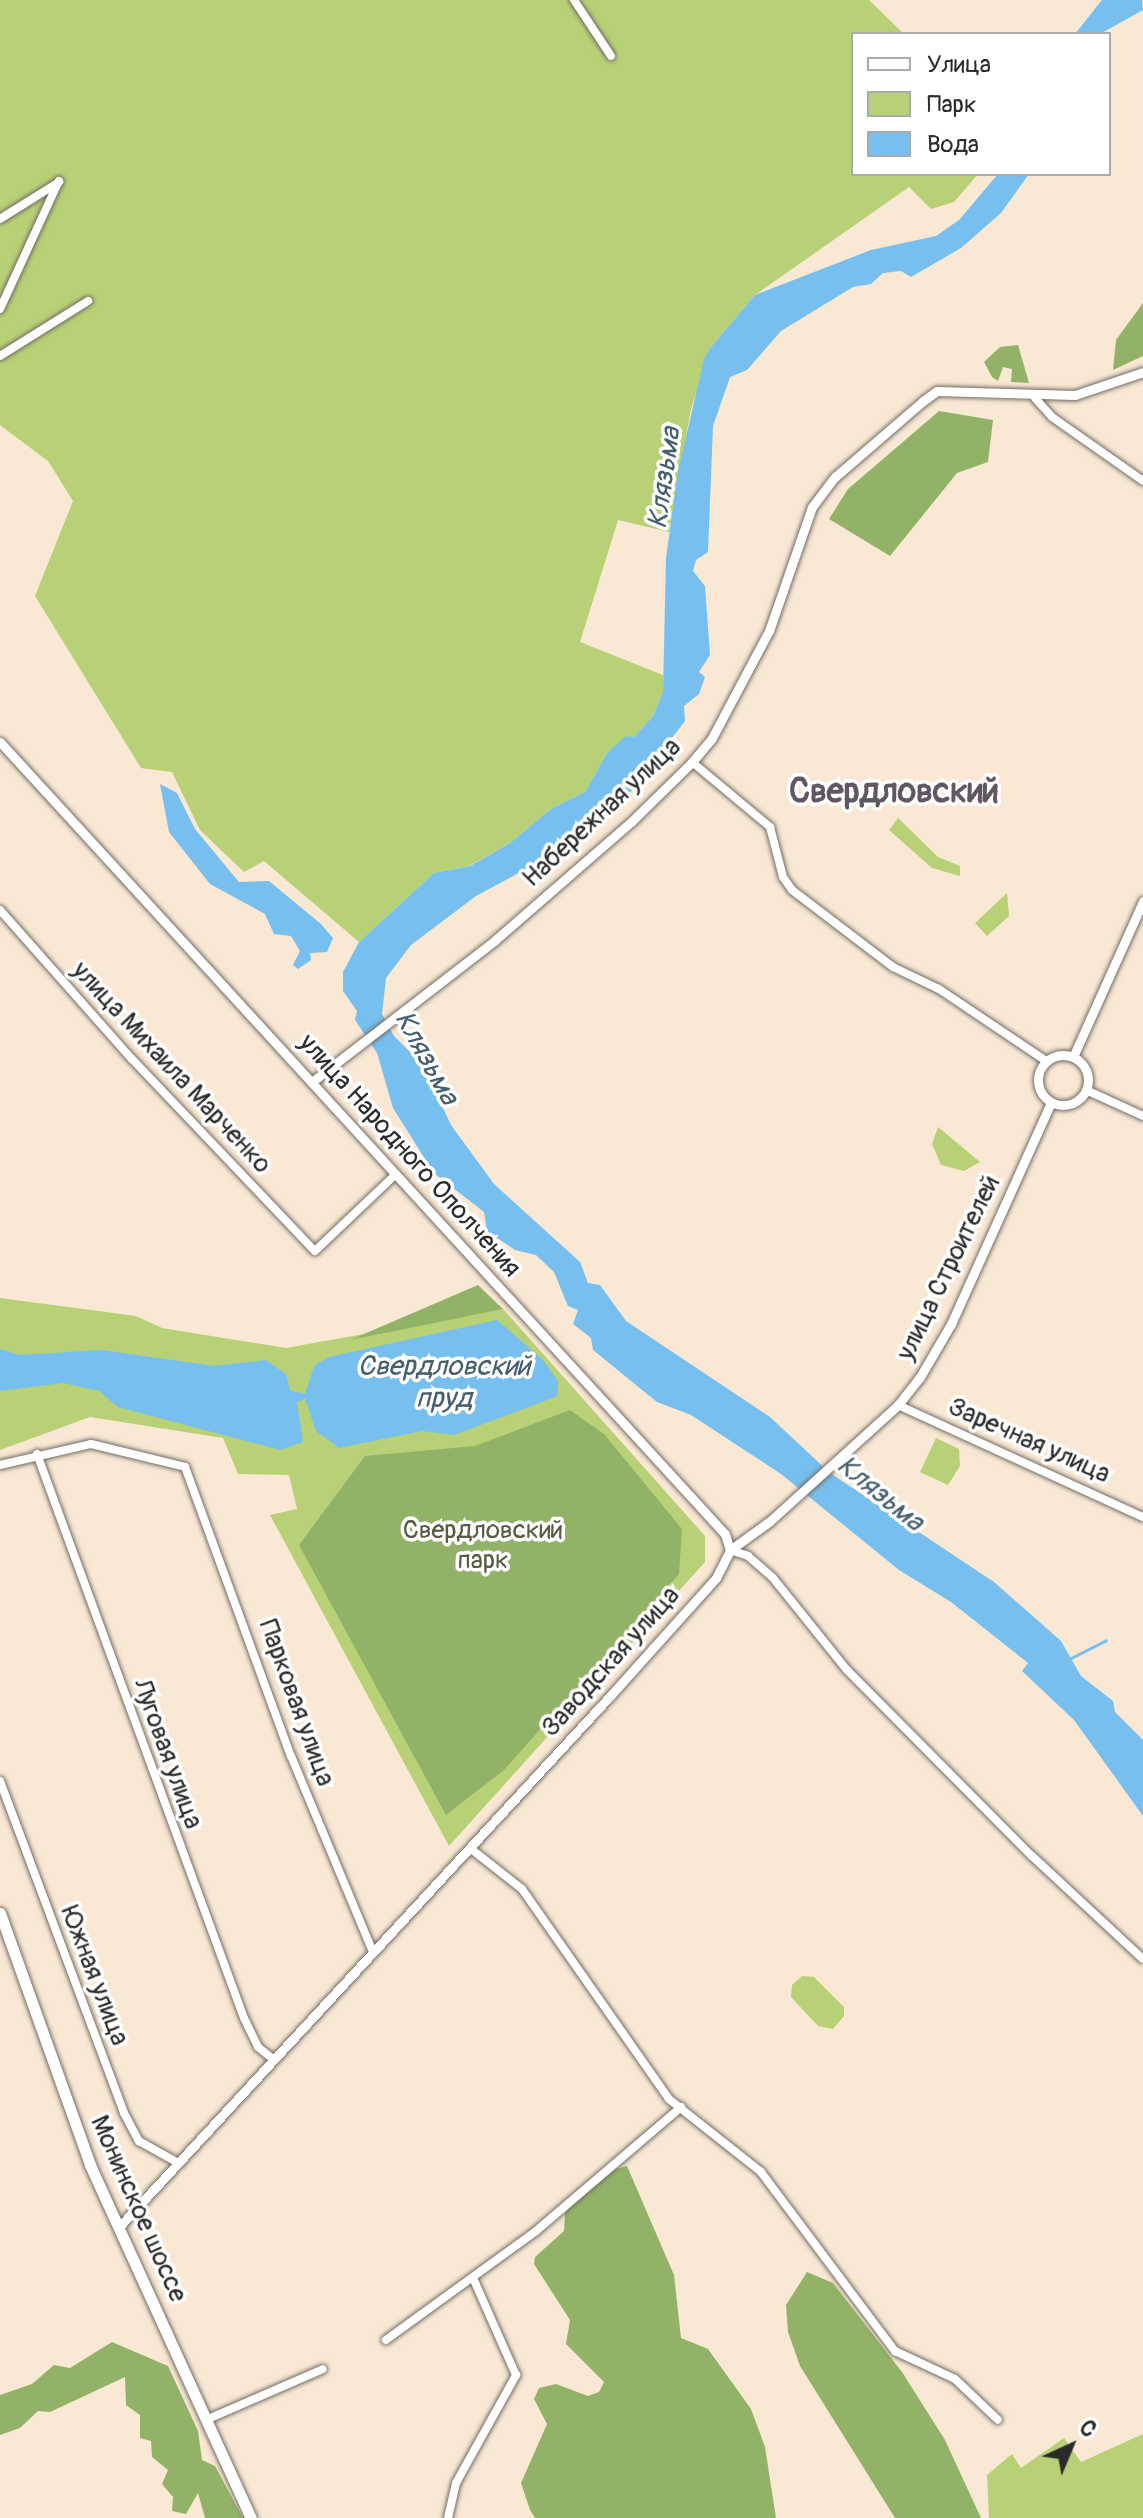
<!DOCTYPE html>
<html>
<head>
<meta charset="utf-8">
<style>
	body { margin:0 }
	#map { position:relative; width:1143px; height:2518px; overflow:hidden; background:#f8e8d4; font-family:Pangolin,sans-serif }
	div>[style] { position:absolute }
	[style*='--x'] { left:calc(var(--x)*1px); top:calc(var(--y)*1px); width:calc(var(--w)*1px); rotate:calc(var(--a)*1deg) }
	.green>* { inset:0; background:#b9d176 }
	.forest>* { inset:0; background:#92b367 }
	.water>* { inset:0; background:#76bfee }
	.stream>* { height:3px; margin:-1.5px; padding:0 1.5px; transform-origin:1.5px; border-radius:1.5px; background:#76bfee }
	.roads { filter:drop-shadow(0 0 2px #736d66) drop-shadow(0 0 2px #736d66) }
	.minor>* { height:8px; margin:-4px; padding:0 4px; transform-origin:4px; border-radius:4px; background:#fff }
	.tertiary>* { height:9px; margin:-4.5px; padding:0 4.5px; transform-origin:4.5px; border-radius:4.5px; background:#fff }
	.tertiary>.ring { margin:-4.5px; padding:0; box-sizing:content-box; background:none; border:9px solid #fff; border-radius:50% }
	.secondary>* { height:11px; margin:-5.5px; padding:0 5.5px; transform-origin:5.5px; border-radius:5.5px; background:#fff }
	span { translate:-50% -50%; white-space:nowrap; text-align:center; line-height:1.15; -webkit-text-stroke:7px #fff; paint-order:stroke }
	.street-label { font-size:26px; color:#2b2b2b }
	.park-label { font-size:26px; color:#565d42 }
	.water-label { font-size:28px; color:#455f6f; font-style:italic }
	.district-label { font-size:34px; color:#625662; font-weight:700 }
	.legend { position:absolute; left:851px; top:32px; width:260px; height:144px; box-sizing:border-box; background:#fff; border:2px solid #aaa; margin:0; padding:10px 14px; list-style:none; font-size:24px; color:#2b2b2b }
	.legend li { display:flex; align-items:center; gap:16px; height:40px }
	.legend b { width:40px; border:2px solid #aaa }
	.north { position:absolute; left:1031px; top:2406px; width:80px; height:80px; -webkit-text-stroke:6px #fff; paint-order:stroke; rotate:44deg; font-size:22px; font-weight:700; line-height:32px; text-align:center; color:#2b2b2b }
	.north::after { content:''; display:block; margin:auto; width:28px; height:36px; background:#2b2b2b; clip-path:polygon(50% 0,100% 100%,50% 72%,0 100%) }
</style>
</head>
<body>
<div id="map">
	<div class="green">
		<div style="clip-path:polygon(0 0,869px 0,904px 34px,853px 34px,853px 174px,978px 174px,954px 202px,931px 209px,909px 187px,755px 295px,711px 347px,691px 409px,669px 532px,618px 520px,580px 642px,663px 675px,663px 692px,653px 716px,634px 737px,607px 753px,585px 792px,551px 809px,510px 843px,469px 866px,434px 873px,359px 942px,264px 861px,244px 872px,200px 830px,172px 772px,141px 768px,35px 596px,73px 501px,48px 461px,0 425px)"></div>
		<div style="clip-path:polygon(898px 818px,938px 857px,960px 866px,960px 876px,932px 868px,889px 830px)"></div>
		<div style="clip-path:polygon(1007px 893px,1009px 916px,987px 936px,975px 923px)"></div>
		<div style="clip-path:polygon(938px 1127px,980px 1162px,964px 1171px,941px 1165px,932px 1144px)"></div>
		<div style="clip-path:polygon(0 1298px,136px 1316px,162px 1328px,286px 1348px,503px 1309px,705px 1536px,705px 1562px,449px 1846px,270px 1515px,297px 1509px,289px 1475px,238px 1474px,223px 1438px,90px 1417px,0 1450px)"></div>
		<div style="clip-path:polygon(936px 1438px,959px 1449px,960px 1466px,948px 1485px,920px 1472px)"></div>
		<div style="clip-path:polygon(802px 1976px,814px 1977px,844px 2007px,844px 2016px,833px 2029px,818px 2026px,791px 1997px,792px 1985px)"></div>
		<div style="clip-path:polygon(1143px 2434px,1143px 2518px,989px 2518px,987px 2475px,1012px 2454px,1021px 2468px,1064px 2438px,1081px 2462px)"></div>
	</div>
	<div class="forest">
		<div style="clip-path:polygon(1143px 303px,1143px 356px,1113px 370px,1116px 340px)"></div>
		<div style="clip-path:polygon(1018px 345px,1029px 383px,1011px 382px,1012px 369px,1003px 367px,998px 381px,992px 377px,984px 362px,1000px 347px)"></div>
		<div style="clip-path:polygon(939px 411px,993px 420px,988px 462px,957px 473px,890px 556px,829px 519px,848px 489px)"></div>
		<div style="clip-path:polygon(478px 1285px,503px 1309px,350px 1340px)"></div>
		<div style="clip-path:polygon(570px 1410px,604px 1434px,682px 1529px,679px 1574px,504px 1770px,446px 1815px,299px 1545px,365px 1456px,475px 1446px)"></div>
		<div style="clip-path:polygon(627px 2166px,674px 2275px,681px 2338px,708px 2349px,751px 2409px,765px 2447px,776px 2518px,535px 2518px,530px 2510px,521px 2483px,547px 2424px,534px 2399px,539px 2388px,556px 2384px,588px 2396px,599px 2392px,604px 2382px,566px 2344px,570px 2320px,534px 2264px,535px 2257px,564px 2231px,565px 2213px,574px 2200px,612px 2170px)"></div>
		<div style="clip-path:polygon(807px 2272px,833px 2283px,902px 2372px,945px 2440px,981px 2518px,895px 2518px,800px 2366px,788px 2332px,786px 2305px)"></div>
		<div style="clip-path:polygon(112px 2342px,168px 2366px,198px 2431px,202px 2460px,215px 2466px,243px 2518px,205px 2518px,198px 2493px,186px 2514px,172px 2511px,173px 2497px,162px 2484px,168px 2470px,152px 2457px,151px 2441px,140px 2438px,140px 2415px,126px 2405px,125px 2377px,50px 2412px,38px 2411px,20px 2428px,0 2435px,0 2395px,32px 2384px,54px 2365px,70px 2368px)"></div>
	</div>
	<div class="water">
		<div style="clip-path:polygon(1102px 0,1142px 0,1143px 10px,1100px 34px,1075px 34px)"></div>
		<div style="clip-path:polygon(998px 174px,1029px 174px,1001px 213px,961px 248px,911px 277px,901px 271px,883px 273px,871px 284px,853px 287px,781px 331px,747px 370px,730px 377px,713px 426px,708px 552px,696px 560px,693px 571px,705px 586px,710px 655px,699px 672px,705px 677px,699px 694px,684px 706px,685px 721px,619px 807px,603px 804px,592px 812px,591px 822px,528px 868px,476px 896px,411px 945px,386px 978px,382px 1014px,394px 1036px,423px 1065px,451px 1125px,494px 1184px,580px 1262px,588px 1283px,600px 1285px,626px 1321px,770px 1417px,830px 1473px,994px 1582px,1061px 1641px,1081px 1676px,1113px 1701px,1115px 1712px,1143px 1740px,1143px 1816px,1074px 1720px,1022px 1671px,1028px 1663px,951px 1602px,899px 1570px,781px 1474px,691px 1415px,657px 1402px,593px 1350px,591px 1338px,573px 1324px,578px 1310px,568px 1306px,554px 1272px,536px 1255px,515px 1250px,487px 1231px,484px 1212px,434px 1173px,393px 1108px,377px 1053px,355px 1020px,357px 1011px,343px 991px,343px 972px,359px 942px,434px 873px,470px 866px,510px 843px,551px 809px,585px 792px,607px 753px,626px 736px,634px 737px,653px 716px,663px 692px,666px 558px,678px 472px,704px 359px,711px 347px,755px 295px,871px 250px,936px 236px,959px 220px)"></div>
		<div style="clip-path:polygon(160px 784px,177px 793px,195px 829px,239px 882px,269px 881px,321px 924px,333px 938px,327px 952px,310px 953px,311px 960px,298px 969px,293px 965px,300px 951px,291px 936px,274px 934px,265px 914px,210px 884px,169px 832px)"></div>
		<div style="clip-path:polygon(497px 1320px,543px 1360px,558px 1381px,558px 1396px,454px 1435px,422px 1431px,339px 1448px,316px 1431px,305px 1399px,297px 1402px,303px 1442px,280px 1450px,118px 1407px,99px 1391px,63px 1383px,0 1391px,0 1349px,20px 1355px,101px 1350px,214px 1366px,266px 1360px,286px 1374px,290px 1390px,305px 1394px,314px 1366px,329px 1357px)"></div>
	</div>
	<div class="stream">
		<div style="--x:1071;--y:1658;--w:39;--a:-27"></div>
	</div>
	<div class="roads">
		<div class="minor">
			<div style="--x:574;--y:0;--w:67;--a:56.5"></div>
			<div style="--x:0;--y:219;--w:70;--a:-32.1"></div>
			<div style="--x:0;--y:309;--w:141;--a:-65.3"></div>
			<div style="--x:0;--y:356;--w:104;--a:-32"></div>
			<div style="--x:1035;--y:398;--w:25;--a:48"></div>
			<div style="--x:1052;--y:417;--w:111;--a:35.1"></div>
			<div style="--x:692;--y:762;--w:102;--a:39.8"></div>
			<div style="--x:770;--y:827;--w:52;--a:75.4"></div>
			<div style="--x:783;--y:877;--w:16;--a:55"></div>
			<div style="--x:792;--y:890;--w:127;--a:37.3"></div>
			<div style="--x:893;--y:967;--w:51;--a:25.6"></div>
			<div style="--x:939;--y:989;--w:129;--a:33.9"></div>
			<div style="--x:0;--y:910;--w:199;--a:48.5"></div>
			<div style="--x:132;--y:1059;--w:265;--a:46.4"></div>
			<div style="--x:315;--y:1251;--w:109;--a:-43.5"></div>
			<div style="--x:1086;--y:1090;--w:63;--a:24.5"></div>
			<div style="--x:898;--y:1405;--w:269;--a:24.6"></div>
			<div style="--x:37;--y:1454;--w:601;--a:69.85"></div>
			<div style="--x:244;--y:2018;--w:32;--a:64"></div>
			<div style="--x:258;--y:2047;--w:19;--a:39"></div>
			<div style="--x:0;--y:1465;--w:93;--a:-13"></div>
			<div style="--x:91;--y:1444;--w:97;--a:13.7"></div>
			<div style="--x:185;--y:1467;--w:308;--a:69.9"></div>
			<div style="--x:291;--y:1756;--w:212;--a:67.3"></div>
			<div style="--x:730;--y:1550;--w:19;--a:18"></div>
			<div style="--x:748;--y:1556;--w:33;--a:41"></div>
			<div style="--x:773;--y:1578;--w:118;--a:51.2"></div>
			<div style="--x:847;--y:1670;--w:262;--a:45.2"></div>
			<div style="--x:1032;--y:1856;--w:151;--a:42.9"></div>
			<div style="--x:0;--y:1781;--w:354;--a:69.5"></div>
			<div style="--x:124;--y:2113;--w:32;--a:62"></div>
			<div style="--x:139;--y:2141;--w:45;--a:29.4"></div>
			<div style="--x:470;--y:1848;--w:66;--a:38.3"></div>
			<div style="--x:522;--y:1889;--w:256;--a:55"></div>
			<div style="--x:669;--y:2099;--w:117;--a:38.4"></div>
			<div style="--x:761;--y:2172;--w:224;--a:53.2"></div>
			<div style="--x:895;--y:2351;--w:66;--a:25"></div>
			<div style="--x:955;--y:2379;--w:59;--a:43.6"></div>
			<div style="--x:386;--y:2340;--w:185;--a:-36"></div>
			<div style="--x:536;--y:2231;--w:191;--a:-40.5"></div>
			<div style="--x:208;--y:2419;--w:125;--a:-23.5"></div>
			<div style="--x:448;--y:2518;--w:36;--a:-77"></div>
			<div style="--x:456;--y:2483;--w:124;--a:-60.9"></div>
			<div style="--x:516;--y:2375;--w:104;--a:-113.9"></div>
		</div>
		<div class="tertiary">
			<div style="--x:0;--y:742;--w:1074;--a:47.53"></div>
			<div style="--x:725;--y:1534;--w:17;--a:73"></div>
			<div class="ring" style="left:1038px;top:1055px;width:41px;height:41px"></div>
			<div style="--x:1073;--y:1057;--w:171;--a:-65.8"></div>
			<div style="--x:313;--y:1081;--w:229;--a:-37.7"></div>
			<div style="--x:494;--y:941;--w:183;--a:-41"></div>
			<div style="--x:632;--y:821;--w:84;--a:-44.5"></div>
			<div style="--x:692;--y:762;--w:31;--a:-50"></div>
			<div style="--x:712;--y:738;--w:121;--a:-62"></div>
			<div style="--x:769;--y:631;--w:131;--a:-70.9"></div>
			<div style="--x:812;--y:507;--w:38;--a:-53"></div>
			<div style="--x:835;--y:477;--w:116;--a:-40.8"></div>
			<div style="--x:923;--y:401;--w:17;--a:-36"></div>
			<div style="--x:937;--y:391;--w:138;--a:1.7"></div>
			<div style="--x:1075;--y:395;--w:72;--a:-18.7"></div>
			<div style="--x:730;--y:1550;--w:49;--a:-35.9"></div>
			<div style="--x:770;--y:1521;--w:173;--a:-42.2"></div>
			<div style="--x:898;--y:1405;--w:36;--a:-52"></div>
			<div style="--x:920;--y:1377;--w:61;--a:-59.7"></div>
			<div style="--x:951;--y:1324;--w:243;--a:-65.7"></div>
			<div style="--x:119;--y:2227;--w:723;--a:-47.24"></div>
			<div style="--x:610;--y:1696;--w:159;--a:-48.1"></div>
			<div style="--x:716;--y:1578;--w:31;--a:-63"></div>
		</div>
		<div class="secondary">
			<div style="--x:0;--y:1913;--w:268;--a:70.3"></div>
			<div style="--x:90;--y:2165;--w:388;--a:65.5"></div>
		</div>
	</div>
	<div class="street-label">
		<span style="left:602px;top:813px;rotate:-43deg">Набережная улица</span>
		<span style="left:171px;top:1068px;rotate:47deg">улица Михаила Марченко</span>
		<span style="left:409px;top:1156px;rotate:48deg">улица Народного Ополчения</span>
		<span style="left:949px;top:1268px;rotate:-64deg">улица Строителей</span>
		<span style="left:1029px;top:1441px;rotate:24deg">Заречная улица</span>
		<span style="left:611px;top:1662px;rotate:-48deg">Заводская улица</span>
		<span style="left:296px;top:1703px;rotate:70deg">Парковая улица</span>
		<span style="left:167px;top:1754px;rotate:70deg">Луговая улица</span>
		<span style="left:94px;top:1976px;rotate:69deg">Южная улица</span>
		<span style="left:138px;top:2209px;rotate:66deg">Монинское шоссе</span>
	</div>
	<div class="park-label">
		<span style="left:483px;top:1546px">Свердловский<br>парк</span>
	</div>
	<div class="water-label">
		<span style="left:665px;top:478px;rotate:-82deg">Клязьма</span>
		<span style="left:426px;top:1058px;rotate:61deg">Клязьма</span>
		<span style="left:444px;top:1383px">Свердловский<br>пруд</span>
		<span style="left:880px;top:1494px;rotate:39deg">Клязьма</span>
	</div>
	<div class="district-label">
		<span style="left:894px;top:792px">Свердловский</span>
	</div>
	<ul class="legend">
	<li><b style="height:10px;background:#fff"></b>Улица</li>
	<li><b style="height:22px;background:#b9d176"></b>Парк</li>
	<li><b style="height:22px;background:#76bfee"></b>Вода</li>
	</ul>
	<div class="north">С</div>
</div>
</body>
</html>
